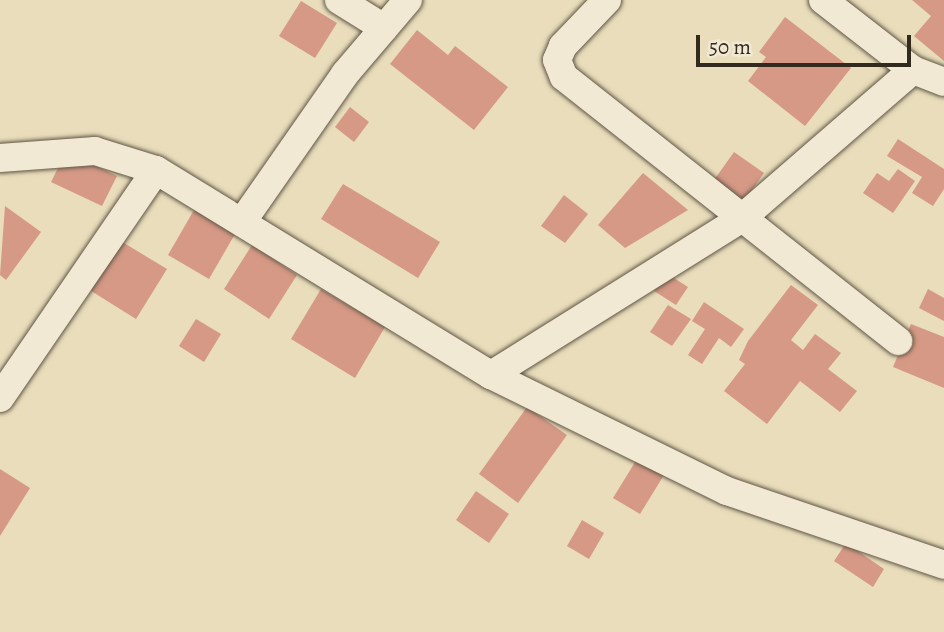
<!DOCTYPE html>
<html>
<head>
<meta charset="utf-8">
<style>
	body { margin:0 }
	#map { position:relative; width:944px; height:632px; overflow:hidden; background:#e9ddbb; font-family:Alegreya,serif }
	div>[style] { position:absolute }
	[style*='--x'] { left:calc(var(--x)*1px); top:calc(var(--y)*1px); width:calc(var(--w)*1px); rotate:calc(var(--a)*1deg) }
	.building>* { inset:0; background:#d59985 }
	.roads { filter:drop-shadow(0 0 2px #605646) drop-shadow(0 0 2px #605646) }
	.minor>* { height:28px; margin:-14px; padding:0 14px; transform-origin:14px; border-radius:14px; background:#f1e9d3 }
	span { translate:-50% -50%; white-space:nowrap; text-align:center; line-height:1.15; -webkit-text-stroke:5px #f1e9d3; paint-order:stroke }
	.scale { position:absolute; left:696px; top:35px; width:215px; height:32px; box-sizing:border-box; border:4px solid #32291f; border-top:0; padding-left:9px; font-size:21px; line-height:24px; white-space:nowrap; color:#32291f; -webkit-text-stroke:5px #f1e9d3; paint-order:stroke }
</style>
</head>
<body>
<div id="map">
	<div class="building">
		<div style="clip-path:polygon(912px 0,944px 0,944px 61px,914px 36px,931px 16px)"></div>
		<div style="clip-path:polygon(301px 1px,337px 23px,315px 58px,279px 36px)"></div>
		<div style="clip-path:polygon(785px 17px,851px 68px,805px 126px,748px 81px,766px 57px,759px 52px)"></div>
		<div style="clip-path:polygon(417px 30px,448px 55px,455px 46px,508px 87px,474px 130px,390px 64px)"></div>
		<div style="clip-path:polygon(350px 107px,369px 122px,354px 142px,335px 127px)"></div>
		<div style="clip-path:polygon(898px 139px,944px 169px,944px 189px,933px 206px,912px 193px,922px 177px,887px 156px)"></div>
		<div style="clip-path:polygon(66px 152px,117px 176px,102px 206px,51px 182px)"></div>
		<div style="clip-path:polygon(734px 152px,764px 173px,744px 201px,714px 180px)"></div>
		<div style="clip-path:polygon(898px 169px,915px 181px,893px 213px,863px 193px,877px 173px,889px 181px)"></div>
		<div style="clip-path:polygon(643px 173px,688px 210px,625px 248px,598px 225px)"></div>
		<div style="clip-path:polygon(343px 184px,440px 242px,418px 278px,321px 219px)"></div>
		<div style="clip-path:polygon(564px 195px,588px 214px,565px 243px,541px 226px)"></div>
		<div style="clip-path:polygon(5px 206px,41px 232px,6px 280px,0 275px)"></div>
		<div style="clip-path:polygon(194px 210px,235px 234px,209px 279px,168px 255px)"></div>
		<div style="clip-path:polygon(119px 240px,167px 269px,136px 319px,88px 289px)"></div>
		<div style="clip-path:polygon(252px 245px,297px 275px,269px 319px,224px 289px)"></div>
		<div style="clip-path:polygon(666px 273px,688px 287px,676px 305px,654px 291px)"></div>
		<div style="clip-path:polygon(791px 285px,818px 305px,791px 340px,803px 350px,815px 334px,841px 353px,828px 369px,857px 391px,840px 412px,800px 381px,767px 424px,724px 391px,745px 364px,739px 360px,748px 341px)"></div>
		<div style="clip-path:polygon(321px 289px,385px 327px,355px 378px,291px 339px)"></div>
		<div style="clip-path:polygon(928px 289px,944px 298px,944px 321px,919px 308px)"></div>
		<div style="clip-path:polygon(704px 302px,744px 329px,731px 347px,719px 338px,702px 364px,688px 355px,705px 329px,692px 321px)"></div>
		<div style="clip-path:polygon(668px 305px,691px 319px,672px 346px,650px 332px)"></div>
		<div style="clip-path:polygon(196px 319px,221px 334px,204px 362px,179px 346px)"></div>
		<div style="clip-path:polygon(911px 324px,944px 337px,944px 388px,893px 367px)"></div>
		<div style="clip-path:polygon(527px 407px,567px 435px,518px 503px,479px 474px)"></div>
		<div style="clip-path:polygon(637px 459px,664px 475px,640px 514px,613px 498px)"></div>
		<div style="clip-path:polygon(0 469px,30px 488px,0 536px)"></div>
		<div style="clip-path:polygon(476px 491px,509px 514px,489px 543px,456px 520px)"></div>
		<div style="clip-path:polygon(582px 520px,604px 533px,589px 559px,567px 546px)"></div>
		<div style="clip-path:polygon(846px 543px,884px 569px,873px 587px,834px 561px)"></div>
	</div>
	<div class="roads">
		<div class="minor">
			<div style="--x:339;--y:0;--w:53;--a:31.9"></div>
			<div style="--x:607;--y:0;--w:64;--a:133.7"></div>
			<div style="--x:563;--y:46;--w:15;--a:113"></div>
			<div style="--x:557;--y:60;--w:18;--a:68"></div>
			<div style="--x:564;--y:77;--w:426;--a:38.3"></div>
			<div style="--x:823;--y:0;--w:114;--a:37.9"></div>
			<div style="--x:913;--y:70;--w:33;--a:21"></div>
			<div style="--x:0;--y:158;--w:95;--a:-4.2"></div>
			<div style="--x:95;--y:151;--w:64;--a:17.3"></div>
			<div style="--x:156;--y:170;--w:393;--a:31.5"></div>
			<div style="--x:491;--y:375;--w:263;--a:26.2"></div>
			<div style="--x:727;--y:491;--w:229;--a:18.8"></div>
			<div style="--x:244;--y:219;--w:177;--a:-55.1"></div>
			<div style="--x:345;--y:74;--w:97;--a:-49.6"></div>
			<div style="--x:491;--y:375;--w:296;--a:-32"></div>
			<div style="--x:742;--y:218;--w:226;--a:-40.9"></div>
			<div style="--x:0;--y:398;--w:276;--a:-55.6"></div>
		</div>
	</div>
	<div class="scale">50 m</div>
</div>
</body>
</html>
